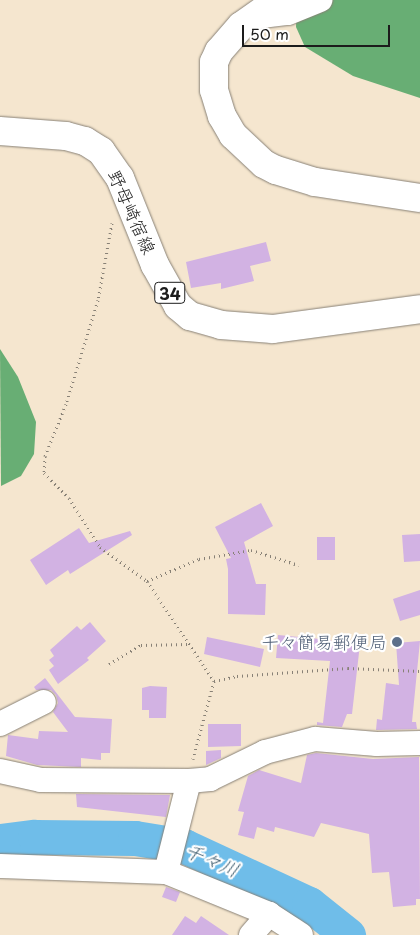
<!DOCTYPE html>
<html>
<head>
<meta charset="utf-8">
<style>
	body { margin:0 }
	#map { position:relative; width:420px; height:935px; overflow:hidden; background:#f5e6cf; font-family:"Playpen Sans","Klee One",sans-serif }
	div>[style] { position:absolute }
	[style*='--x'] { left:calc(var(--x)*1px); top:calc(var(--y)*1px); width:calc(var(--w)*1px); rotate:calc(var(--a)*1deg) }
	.forest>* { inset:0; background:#68ae74 }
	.river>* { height:35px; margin:-17.5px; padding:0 17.5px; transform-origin:17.5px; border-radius:17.5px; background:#6fbde9 }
	.building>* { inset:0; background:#d2b2e3 }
	.path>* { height:3px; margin-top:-1.5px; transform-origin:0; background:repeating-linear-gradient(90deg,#888176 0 1px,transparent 0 5px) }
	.roads { filter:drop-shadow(0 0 1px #888176) drop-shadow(0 0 1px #888176) }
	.street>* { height:24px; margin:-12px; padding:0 12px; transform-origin:12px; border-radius:12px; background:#fff }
	.primary>* { height:28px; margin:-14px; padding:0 14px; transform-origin:14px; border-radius:14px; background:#fff }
	.dots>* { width:14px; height:14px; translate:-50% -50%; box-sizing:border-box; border:2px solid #fff; border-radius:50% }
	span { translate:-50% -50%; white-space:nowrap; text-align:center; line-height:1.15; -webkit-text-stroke:4.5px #fff; paint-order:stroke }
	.shield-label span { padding:1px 4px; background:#fff; border:1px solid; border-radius:4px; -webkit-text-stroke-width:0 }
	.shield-label { font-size:16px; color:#1c1c1c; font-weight:700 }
	.street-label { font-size:18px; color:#1c1c1c }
	.service-label { font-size:18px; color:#4e5e75 }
	.right { translate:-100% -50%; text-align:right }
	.water-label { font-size:19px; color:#3d5c6e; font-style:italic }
	.scale { position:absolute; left:242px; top:25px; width:148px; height:22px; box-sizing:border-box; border:2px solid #1c1c1c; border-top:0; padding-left:6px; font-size:15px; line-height:18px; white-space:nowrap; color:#1c1c1c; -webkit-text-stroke:4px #fff; paint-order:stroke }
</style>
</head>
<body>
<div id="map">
	<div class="forest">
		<div style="clip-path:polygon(297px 0,420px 0,420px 98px,353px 76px,305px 47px,296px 27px)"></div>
		<div style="clip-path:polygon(0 349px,18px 377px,36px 422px,34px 454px,21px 476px,1px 486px)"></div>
	</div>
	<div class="river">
		<div style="--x:0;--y:841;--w:35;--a:-7"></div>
		<div style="--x:35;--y:837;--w:100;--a:0.6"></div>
		<div style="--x:135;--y:838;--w:50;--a:9.3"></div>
		<div style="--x:184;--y:846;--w:138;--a:24.9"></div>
		<div style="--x:309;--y:904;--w:50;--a:38.5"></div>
	</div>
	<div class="building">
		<div style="clip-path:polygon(266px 242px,271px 261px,250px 266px,254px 281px,221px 289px,221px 283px,191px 288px,186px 262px)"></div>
		<div style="clip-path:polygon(261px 503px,273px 526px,244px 542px,256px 584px,266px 584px,265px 615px,228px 614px,228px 569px,226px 559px,231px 558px,215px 527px)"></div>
		<div style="clip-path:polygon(79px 528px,89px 543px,130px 531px,132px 535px,70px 574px,68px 570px,46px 585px,30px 560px)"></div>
		<div style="clip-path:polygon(420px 534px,420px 561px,404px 562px,402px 535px)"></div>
		<div style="clip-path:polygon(317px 537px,335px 537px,335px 560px,317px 560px)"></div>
		<div style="clip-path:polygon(420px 590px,420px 615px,400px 621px,393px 599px)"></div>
		<div style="clip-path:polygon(90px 622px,106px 641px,87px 658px,89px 660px,58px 684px,49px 670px,54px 666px,49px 660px,54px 656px,50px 650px,77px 626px,81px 630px)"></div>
		<div style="clip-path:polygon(278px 635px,331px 640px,332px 645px,360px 644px,352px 714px,347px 714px,342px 727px,317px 725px,317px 722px,323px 723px,330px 661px,276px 658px)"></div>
		<div style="clip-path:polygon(207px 637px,264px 649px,260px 667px,204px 654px)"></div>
		<div style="clip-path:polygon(420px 641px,412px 722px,416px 722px,417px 729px,376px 730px,377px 719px,382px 720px,386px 683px,399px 685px,396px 643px)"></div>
		<div style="clip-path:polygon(45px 678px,75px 717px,112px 719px,110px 753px,101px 753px,101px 760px,81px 758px,81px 767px,37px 765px,6px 756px,8px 735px,38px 739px,39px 731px,68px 732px,53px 712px,58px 703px,56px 695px,51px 690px,36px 690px,34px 687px)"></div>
		<div style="clip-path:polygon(150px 686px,167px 687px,166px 718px,149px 718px,149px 710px,142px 710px,142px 688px)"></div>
		<div style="clip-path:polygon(208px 724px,241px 724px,241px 746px,208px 747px)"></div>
		<div style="clip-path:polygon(221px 750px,221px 758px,206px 765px,206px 751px)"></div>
		<div style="clip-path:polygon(316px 753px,373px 759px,419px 757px,420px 899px,416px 899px,416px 905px,393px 907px,389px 872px,372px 873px,369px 834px,321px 823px,314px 837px,275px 827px,274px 832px,257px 827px,254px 839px,238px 835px,244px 812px,238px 811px,248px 776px,259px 770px,301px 783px,307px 755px)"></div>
		<div style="clip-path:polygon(76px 794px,161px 795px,170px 795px,166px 817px,77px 807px)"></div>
		<div style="clip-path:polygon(166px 887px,180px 892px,176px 902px,162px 897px)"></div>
		<div style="clip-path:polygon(185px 916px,196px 923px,201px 916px,229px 935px,172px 935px)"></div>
	</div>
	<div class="path">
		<div style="--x:112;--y:223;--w:78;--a:100.3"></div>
		<div style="--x:98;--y:300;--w:109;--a:107.1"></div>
		<div style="--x:66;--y:404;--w:56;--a:112"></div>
		<div style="--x:45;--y:456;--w:17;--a:93"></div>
		<div style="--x:44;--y:473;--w:35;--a:45"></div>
		<div style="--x:69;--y:498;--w:58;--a:57.7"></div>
		<div style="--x:100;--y:547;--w:58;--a:35.9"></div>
		<div style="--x:147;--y:581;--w:120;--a:56.2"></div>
		<div style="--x:214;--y:681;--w:81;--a:105.1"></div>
		<div style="--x:147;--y:581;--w:56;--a:-22.9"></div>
		<div style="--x:199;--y:559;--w:53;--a:-9.8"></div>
		<div style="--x:251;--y:550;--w:50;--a:17.4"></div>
		<div style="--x:109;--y:664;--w:37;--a:-31"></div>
		<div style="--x:141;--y:645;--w:47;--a:-1.2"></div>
		<div style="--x:214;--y:681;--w:24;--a:-12"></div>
		<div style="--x:237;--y:676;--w:111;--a:-4.1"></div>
		<div style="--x:348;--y:668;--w:72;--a:2.4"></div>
	</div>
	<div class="roads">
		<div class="street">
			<div style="--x:253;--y:17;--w:35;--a:-7"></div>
			<div style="--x:288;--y:13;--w:35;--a:-22"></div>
			<div style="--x:0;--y:724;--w:49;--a:-26.6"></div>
			<div style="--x:0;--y:771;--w:42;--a:12.4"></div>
			<div style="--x:41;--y:780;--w:148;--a:0.4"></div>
			<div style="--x:189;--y:781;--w:21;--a:-5"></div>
			<div style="--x:210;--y:779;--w:61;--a:-26.1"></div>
			<div style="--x:265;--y:752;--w:52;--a:-14.6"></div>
			<div style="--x:315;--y:739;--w:62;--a:4.6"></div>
			<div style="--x:377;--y:744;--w:43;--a:-1.3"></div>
			<div style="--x:189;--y:781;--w:94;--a:104.2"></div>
			<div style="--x:166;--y:872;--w:111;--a:22.2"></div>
			<div style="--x:269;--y:914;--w:38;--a:33"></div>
			<div style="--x:0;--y:866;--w:166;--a:2.1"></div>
			<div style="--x:251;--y:935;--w:28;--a:-49"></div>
		</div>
		<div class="primary">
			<div style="--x:278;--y:0;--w:45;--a:144.9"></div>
			<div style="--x:241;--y:26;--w:33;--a:131"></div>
			<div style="--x:219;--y:51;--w:12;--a:114"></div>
			<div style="--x:214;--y:62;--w:28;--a:90"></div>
			<div style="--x:214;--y:90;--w:27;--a:73"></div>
			<div style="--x:222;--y:116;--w:22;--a:60"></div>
			<div style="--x:233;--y:135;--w:42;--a:43.1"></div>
			<div style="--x:264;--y:164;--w:13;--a:27"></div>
			<div style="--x:276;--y:170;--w:41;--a:17.1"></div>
			<div style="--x:315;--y:182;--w:106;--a:8.7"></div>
			<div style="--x:0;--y:131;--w:66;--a:4.3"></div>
			<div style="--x:66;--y:136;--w:20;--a:15"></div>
			<div style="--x:85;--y:141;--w:19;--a:32"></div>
			<div style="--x:101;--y:151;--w:33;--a:55"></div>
			<div style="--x:120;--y:178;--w:94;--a:68.1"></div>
			<div style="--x:155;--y:265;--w:47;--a:60.7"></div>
			<div style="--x:178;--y:306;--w:16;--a:40"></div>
			<div style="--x:190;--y:316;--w:32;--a:16"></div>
			<div style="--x:221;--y:325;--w:52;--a:4.4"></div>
			<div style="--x:273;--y:329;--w:148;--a:-7.7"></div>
		</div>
	</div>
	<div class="dots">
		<div style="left:397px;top:642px;background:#5c6f8a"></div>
	</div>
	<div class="shield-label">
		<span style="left:170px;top:293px">34</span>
	</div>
	<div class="street-label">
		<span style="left:132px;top:212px;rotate:66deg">野母崎宿線</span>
	</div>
	<div class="service-label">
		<span class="right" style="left:387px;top:642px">千々簡易郵便局</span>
	</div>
	<div class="water-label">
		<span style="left:212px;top:860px;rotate:23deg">千々川</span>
	</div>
	<div class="scale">50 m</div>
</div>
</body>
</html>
